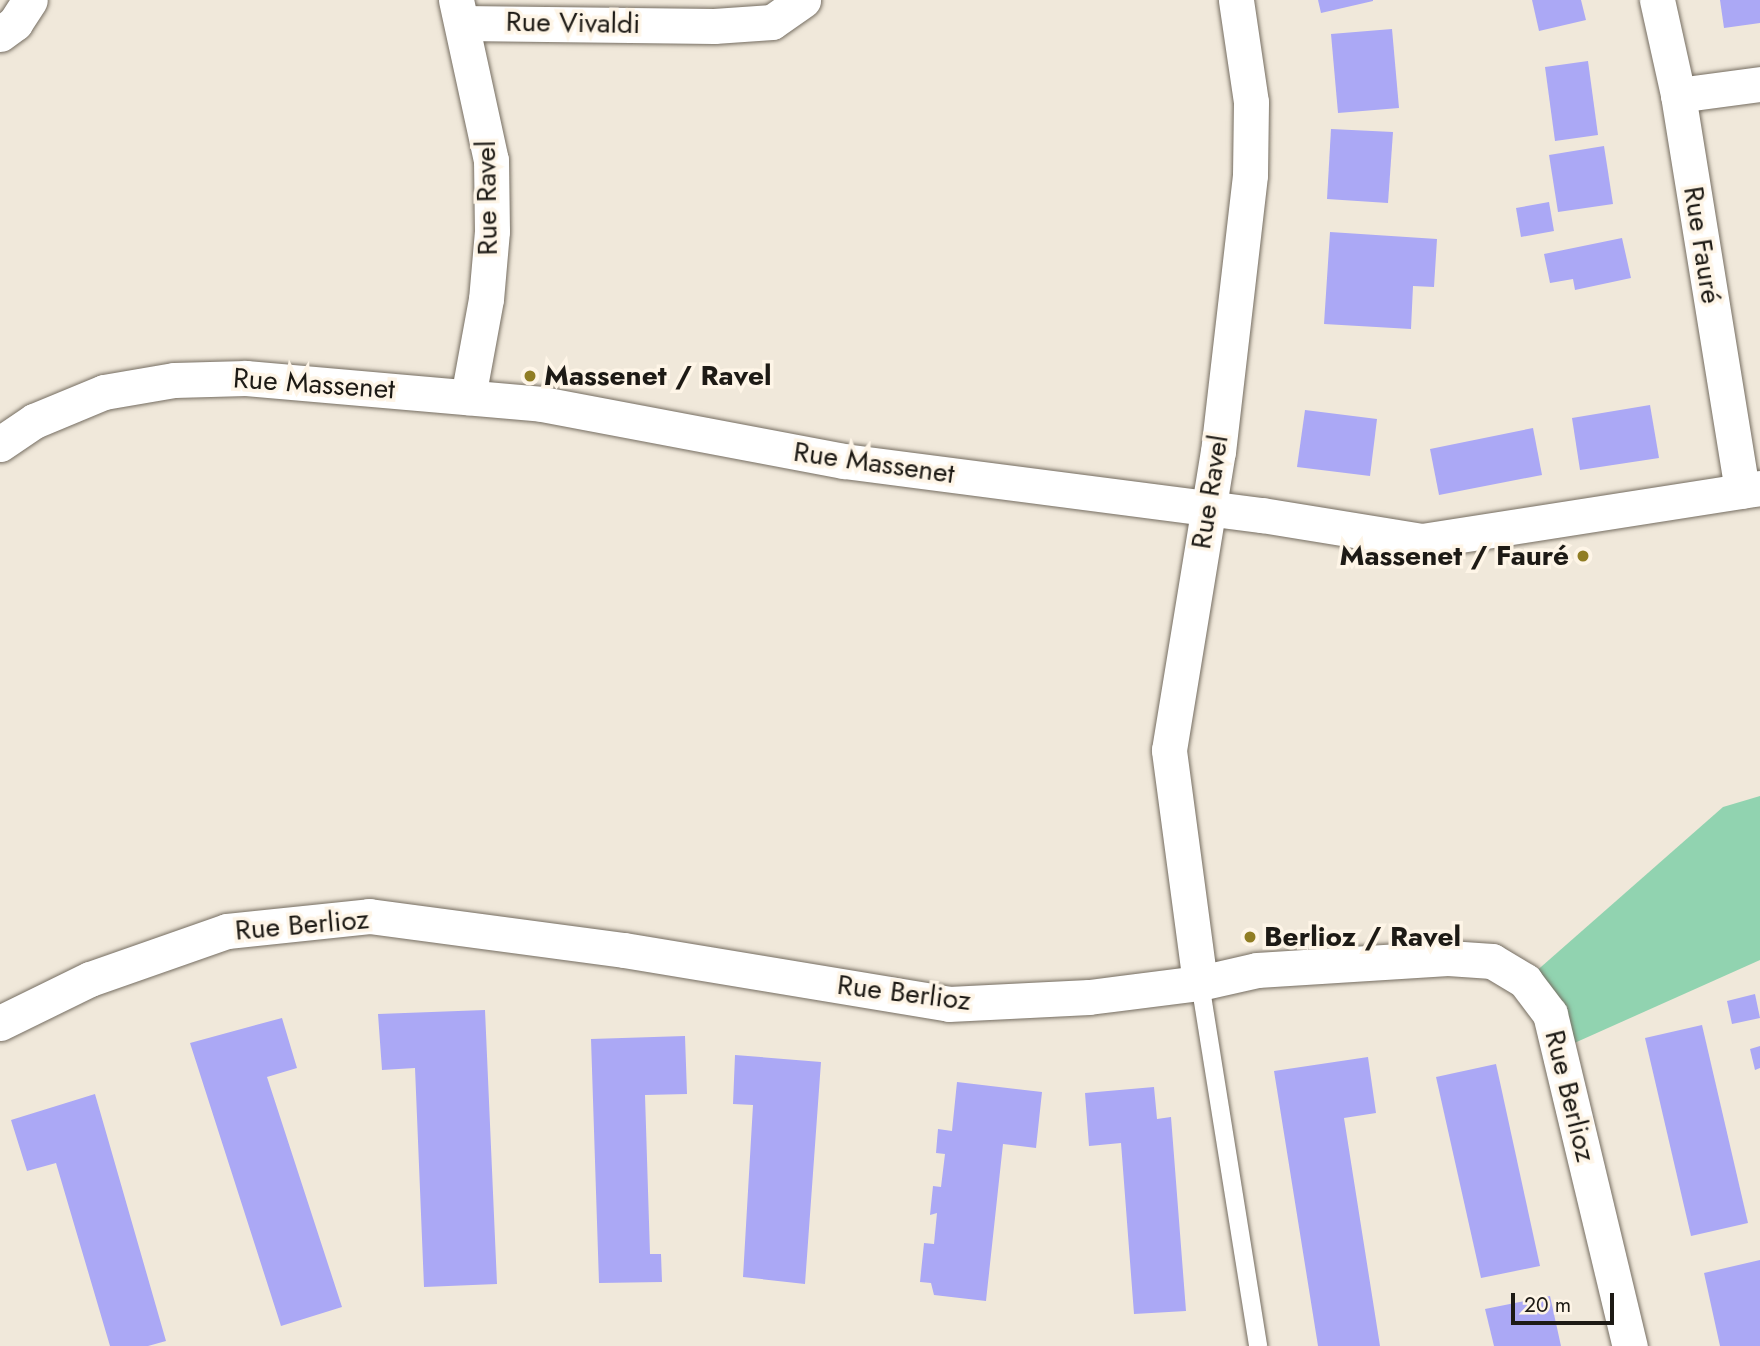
<!DOCTYPE html>
<html>
<head>
<meta charset="utf-8">
<style>
	body { margin:0 }
	#map { position:relative; width:1760px; height:1346px; overflow:hidden; background:#f0e8da; font-family:Jost,sans-serif }
	div>[style] { position:absolute }
	[style*='--x'] { left:calc(var(--x)*1px); top:calc(var(--y)*1px); width:calc(var(--w)*1px); rotate:calc(var(--a)*1deg) }
	.green>* { inset:0; background:#91d3b0 }
	.building>* { inset:0; background:#aba8f5 }
	.roads { filter:drop-shadow(0 0 2px #756d61) drop-shadow(0 0 2px #756d61) }
	.lane>* { height:18px; margin:-9px; padding:0 9px; transform-origin:9px; border-radius:9px; background:#fff }
	.street>* { height:35px; margin:-17.5px; padding:0 17.5px; transform-origin:17.5px; border-radius:17.5px; background:#fff }
	.dots>* { width:19px; height:19px; translate:-50% -50%; box-sizing:border-box; border:4px solid #fef5e7; border-radius:50% }
	span { translate:-50% -50%; white-space:nowrap; text-align:center; line-height:1.15; -webkit-text-stroke:7px #fef5e7; paint-order:stroke }
	.street-label { font-size:28px; color:#1d1a15 }
	.poi-label { font-size:28px; color:#1d1a15; font-weight:700 }
	.left { translate:0 -50%; text-align:left }
	.right { translate:-100% -50%; text-align:right }
	.scale { position:absolute; left:1511px; top:1293px; width:103px; height:32px; box-sizing:border-box; border:4px solid #1d1a15; border-top:0; padding-left:9px; font-size:21px; line-height:24px; white-space:nowrap; color:#1d1a15; -webkit-text-stroke:5px #fef5e7; paint-order:stroke }
</style>
</head>
<body>
<div id="map">
	<div class="green">
		<div style="clip-path:polygon(1760px 796px,1760px 960px,1561px 1049px,1525px 981px,1723px 807px)"></div>
	</div>
	<div class="building">
		<div style="clip-path:polygon(1318px 0,1373px 0,1373px 1px,1321px 13px)"></div>
		<div style="clip-path:polygon(1532px 0,1581px 0,1586px 20px,1539px 31px)"></div>
		<div style="clip-path:polygon(1720px 0,1760px 0,1760px 23px,1724px 28px)"></div>
		<div style="clip-path:polygon(1392px 29px,1399px 108px,1338px 113px,1331px 34px)"></div>
		<div style="clip-path:polygon(1588px 61px,1598px 135px,1555px 141px,1545px 67px)"></div>
		<div style="clip-path:polygon(1331px 129px,1393px 132px,1388px 203px,1327px 199px)"></div>
		<div style="clip-path:polygon(1604px 146px,1613px 204px,1558px 212px,1549px 155px)"></div>
		<div style="clip-path:polygon(1549px 202px,1554px 231px,1521px 237px,1516px 208px)"></div>
		<div style="clip-path:polygon(1330px 232px,1437px 239px,1434px 287px,1413px 286px,1411px 329px,1324px 324px)"></div>
		<div style="clip-path:polygon(1622px 238px,1631px 278px,1575px 290px,1573px 279px,1550px 283px,1544px 254px)"></div>
		<div style="clip-path:polygon(1650px 405px,1659px 458px,1580px 470px,1572px 418px)"></div>
		<div style="clip-path:polygon(1305px 410px,1377px 419px,1370px 476px,1297px 467px)"></div>
		<div style="clip-path:polygon(1533px 428px,1542px 475px,1439px 495px,1430px 449px)"></div>
		<div style="clip-path:polygon(1755px 994px,1760px 1018px,1732px 1024px,1727px 1001px)"></div>
		<div style="clip-path:polygon(485px 1010px,497px 1284px,424px 1287px,415px 1068px,382px 1070px,378px 1014px)"></div>
		<div style="clip-path:polygon(282px 1018px,297px 1068px,267px 1077px,342px 1307px,281px 1326px,190px 1043px)"></div>
		<div style="clip-path:polygon(1702px 1025px,1748px 1223px,1691px 1236px,1645px 1038px)"></div>
		<div style="clip-path:polygon(685px 1036px,687px 1094px,645px 1095px,650px 1254px,661px 1254px,662px 1282px,599px 1283px,591px 1039px)"></div>
		<div style="clip-path:polygon(1760px 1046px,1760px 1068px,1755px 1070px,1750px 1049px)"></div>
		<div style="clip-path:polygon(735px 1055px,821px 1062px,805px 1284px,743px 1277px,753px 1105px,733px 1104px)"></div>
		<div style="clip-path:polygon(1368px 1057px,1376px 1113px,1344px 1118px,1380px 1346px,1318px 1346px,1274px 1071px)"></div>
		<div style="clip-path:polygon(1496px 1064px,1540px 1266px,1481px 1278px,1436px 1077px)"></div>
		<div style="clip-path:polygon(957px 1082px,1042px 1092px,1036px 1148px,1003px 1144px,986px 1301px,934px 1295px,931px 1283px,920px 1282px,924px 1243px,934px 1244px,937px 1213px,930px 1215px,933px 1186px,941px 1187px,945px 1154px,936px 1153px,938px 1129px,952px 1131px)"></div>
		<div style="clip-path:polygon(1154px 1087px,1157px 1119px,1171px 1117px,1186px 1311px,1134px 1314px,1121px 1143px,1089px 1146px,1085px 1093px)"></div>
		<div style="clip-path:polygon(95px 1094px,166px 1341px,148px 1346px,110px 1346px,56px 1163px,27px 1171px,11px 1120px)"></div>
		<div style="clip-path:polygon(1760px 1260px,1760px 1346px,1720px 1346px,1704px 1273px)"></div>
		<div style="clip-path:polygon(1550px 1296px,1561px 1346px,1494px 1346px,1485px 1309px)"></div>
	</div>
	<div class="roads">
		<div class="lane">
			<div style="--x:1200;--y:983;--w:368;--a:80.9"></div>
		</div>
		<div class="street">
			<div style="--x:456;--y:0;--w:164;--a:77.7"></div>
			<div style="--x:491;--y:160;--w:71;--a:89.2"></div>
			<div style="--x:492;--y:231;--w:68;--a:95"></div>
			<div style="--x:486;--y:299;--w:100;--a:100.4"></div>
			<div style="--x:1657;--y:0;--w:97;--a:77.5"></div>
			<div style="--x:1678;--y:95;--w:401;--a:80.8"></div>
			<div style="--x:462;--y:23;--w:252;--a:0.7"></div>
			<div style="--x:714;--y:26;--w:58;--a:-3.9"></div>
			<div style="--x:772;--y:22;--w:38;--a:-35"></div>
			<div style="--x:0;--y:34;--w:19;--a:-36"></div>
			<div style="--x:15;--y:23;--w:27;--a:-57"></div>
			<div style="--x:1678;--y:95;--w:83;--a:-7.6"></div>
			<div style="--x:0;--y:444;--w:41;--a:-34.1"></div>
			<div style="--x:34;--y:421;--w:76;--a:-22.5"></div>
			<div style="--x:104;--y:392;--w:71;--a:-9.7"></div>
			<div style="--x:174;--y:380;--w:72;--a:-1.6"></div>
			<div style="--x:246;--y:378;--w:297;--a:5"></div>
			<div style="--x:542;--y:404;--w:307;--a:10.7"></div>
			<div style="--x:844;--y:461;--w:421;--a:7.4"></div>
			<div style="--x:1262;--y:515;--w:162;--a:9.2"></div>
			<div style="--x:1422;--y:541;--w:342;--a:-8.9"></div>
			<div style="--x:1200;--y:983;--w:235;--a:-97.6"></div>
			<div style="--x:1169;--y:750;--w:302;--a:-80.7"></div>
			<div style="--x:1218;--y:452;--w:279;--a:-83.4"></div>
			<div style="--x:1250;--y:175;--w:73;--a:-89.2"></div>
			<div style="--x:1251;--y:102;--w:103;--a:-98.4"></div>
			<div style="--x:0;--y:1023;--w:100;--a:-26.1"></div>
			<div style="--x:90;--y:979;--w:145;--a:-19.3"></div>
			<div style="--x:227;--y:931;--w:143;--a:-6"></div>
			<div style="--x:369;--y:916;--w:257;--a:7.6"></div>
			<div style="--x:624;--y:950;--w:329;--a:9.4"></div>
			<div style="--x:949;--y:1004;--w:140;--a:-2.9"></div>
			<div style="--x:1089;--y:997;--w:112;--a:-7.2"></div>
			<div style="--x:1200;--y:983;--w:58;--a:-12.8"></div>
			<div style="--x:1257;--y:970;--w:191;--a:-3.6"></div>
			<div style="--x:1448;--y:958;--w:44;--a:3.9"></div>
			<div style="--x:1492;--y:961;--w:39;--a:31"></div>
			<div style="--x:1525;--y:981;--w:41;--a:52.9"></div>
			<div style="--x:1550;--y:1014;--w:342;--a:76.5"></div>
		</div>
	</div>
	<div class="dots">
		<div style="left:530px;top:376px;background:#907d23"></div>
		<div style="left:1583px;top:556px;background:#907d23"></div>
		<div style="left:1250px;top:937px;background:#907d23"></div>
	</div>
	<div class="street-label">
		<span style="left:573px;top:23px;rotate:1deg">Rue Vivaldi</span>
		<span style="left:487px;top:198px;rotate:-91deg">Rue Ravel</span>
		<span style="left:1702px;top:245px;rotate:81deg">Rue Fauré</span>
		<span style="left:314px;top:384px;rotate:4deg">Rue Massenet</span>
		<span style="left:874px;top:463px;rotate:8deg">Rue Massenet</span>
		<span style="left:1210px;top:492px;rotate:-81deg">Rue Ravel</span>
		<span style="left:302px;top:925px;rotate:-5deg">Rue Berlioz</span>
		<span style="left:904px;top:993px;rotate:7deg">Rue Berlioz</span>
		<span style="left:1570px;top:1096px;rotate:76deg">Rue Berlioz</span>
	</div>
	<div class="poi-label">
		<span class="left" style="left:544px;top:376px">Massenet / Ravel</span>
		<span class="right" style="left:1569px;top:556px">Massenet / Fauré</span>
		<span class="left" style="left:1264px;top:937px">Berlioz / Ravel</span>
	</div>
	<div class="scale">20 m</div>
</div>
</body>
</html>
